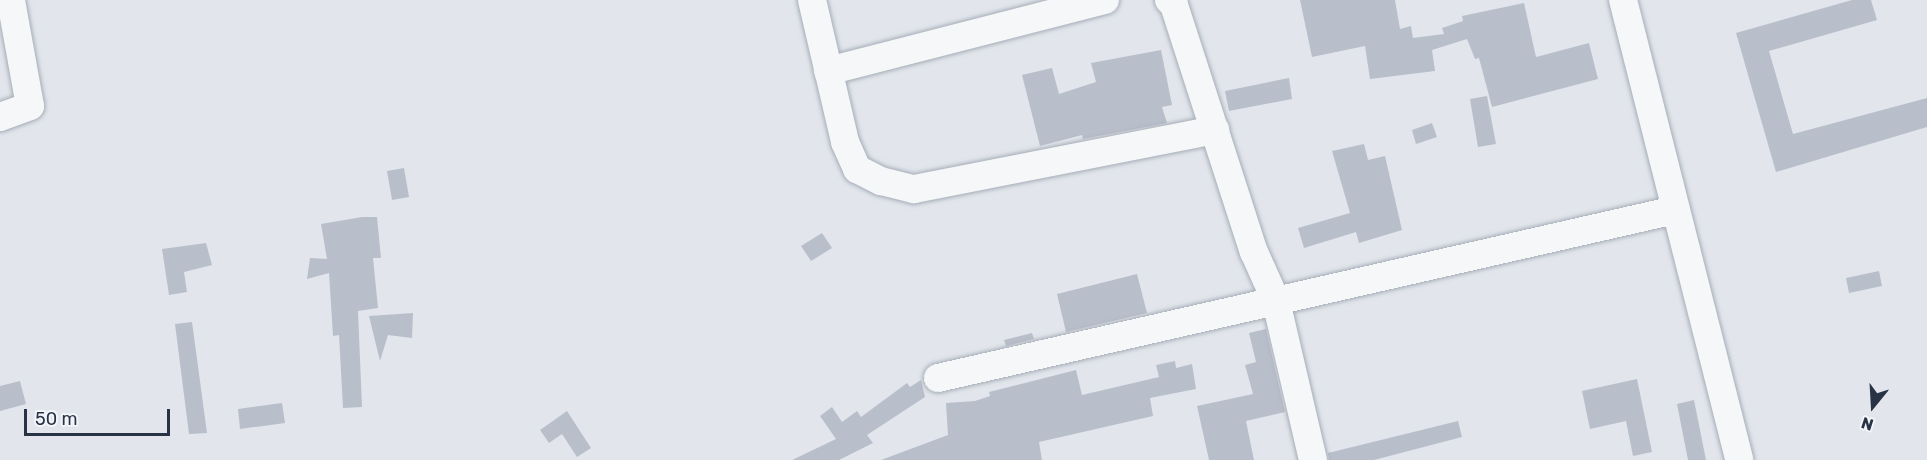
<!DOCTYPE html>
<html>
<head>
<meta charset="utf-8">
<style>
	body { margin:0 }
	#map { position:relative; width:1927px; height:460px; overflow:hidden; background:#e2e6ec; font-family:Rubik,sans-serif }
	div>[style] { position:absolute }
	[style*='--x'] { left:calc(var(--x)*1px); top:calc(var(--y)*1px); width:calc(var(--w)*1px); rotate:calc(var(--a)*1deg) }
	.building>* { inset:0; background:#b8bfca }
	.roads { filter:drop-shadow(0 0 2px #a6adb7) drop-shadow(0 0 2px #a6adb7) }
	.minor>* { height:28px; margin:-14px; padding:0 14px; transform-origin:14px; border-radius:14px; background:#f5f7f9 }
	span { translate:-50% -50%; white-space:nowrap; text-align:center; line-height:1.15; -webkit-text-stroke:5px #f2f5f9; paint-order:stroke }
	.north { position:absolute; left:1843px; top:376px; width:60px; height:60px; -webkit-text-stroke:4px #f2f5f9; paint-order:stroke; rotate:198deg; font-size:16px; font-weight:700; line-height:24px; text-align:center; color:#283346 }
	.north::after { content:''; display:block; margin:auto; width:21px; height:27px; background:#283346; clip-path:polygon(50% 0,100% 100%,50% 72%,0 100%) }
	.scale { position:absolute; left:24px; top:409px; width:146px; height:27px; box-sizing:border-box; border:3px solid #283346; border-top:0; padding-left:8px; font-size:18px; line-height:21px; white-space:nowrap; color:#283346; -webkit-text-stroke:4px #f2f5f9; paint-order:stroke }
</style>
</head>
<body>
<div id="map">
	<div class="building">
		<div style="clip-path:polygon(1300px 0,1395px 0,1400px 29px,1411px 26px,1413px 38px,1444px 34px,1442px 28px,1463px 21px,1462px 16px,1524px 3px,1536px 57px,1589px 43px,1598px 79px,1492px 107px,1479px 58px,1475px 59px,1467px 39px,1432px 50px,1435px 71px,1370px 79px,1365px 46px,1312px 57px)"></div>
		<div style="clip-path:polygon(1852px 0,1871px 0,1877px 20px,1769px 51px,1793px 134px,1927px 98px,1927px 127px,1776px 172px,1736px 33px)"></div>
		<div style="clip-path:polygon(1161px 50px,1172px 105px,1162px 107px,1167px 123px,1083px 139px,1082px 135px,1040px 146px,1022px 75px,1052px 68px,1059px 94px,1096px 82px,1091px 63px)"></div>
		<div style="clip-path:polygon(1289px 78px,1292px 99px,1229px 111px,1225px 91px)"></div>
		<div style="clip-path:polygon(1487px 96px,1496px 144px,1478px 147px,1470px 99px)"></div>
		<div style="clip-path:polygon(1432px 123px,1437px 137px,1416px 144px,1412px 130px)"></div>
		<div style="clip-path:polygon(1364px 144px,1368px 160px,1385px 156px,1402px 230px,1359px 243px,1356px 232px,1304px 248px,1298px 228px,1350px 213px,1332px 151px)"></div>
		<div style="clip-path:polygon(404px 168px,409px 197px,392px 200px,387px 171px)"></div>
		<div style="clip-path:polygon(362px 217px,377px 217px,381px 258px,373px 258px,378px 308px,358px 311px,362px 407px,343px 408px,339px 335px,333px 336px,329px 273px,307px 279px,310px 258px,327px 259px,321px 224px)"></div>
		<div style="clip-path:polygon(822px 233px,832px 248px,811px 261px,801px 246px)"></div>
		<div style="clip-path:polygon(206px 243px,212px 265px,184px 272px,187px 292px,169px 295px,162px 249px)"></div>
		<div style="clip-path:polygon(1879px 271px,1882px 286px,1849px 293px,1846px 278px)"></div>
		<div style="clip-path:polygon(1137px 274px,1147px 313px,1066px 332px,1057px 294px)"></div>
		<div style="clip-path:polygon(413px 313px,412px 338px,388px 335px,380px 361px,369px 316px)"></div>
		<div style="clip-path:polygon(192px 322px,207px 433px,189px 434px,175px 324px)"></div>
		<div style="clip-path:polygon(1266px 329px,1285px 412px,1246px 421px,1254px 460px,1209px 460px,1197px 406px,1253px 394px,1245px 365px,1256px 362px,1249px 333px)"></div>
		<div style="clip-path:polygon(1032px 333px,1034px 339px,1006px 346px,1004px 340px)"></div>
		<div style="clip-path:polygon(1175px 361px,1176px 368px,1192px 364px,1196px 389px,1150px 398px,1153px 416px,1039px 442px,1042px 460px,881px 460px,948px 435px,946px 403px,975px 401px,990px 396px,989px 392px,1076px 370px,1082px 395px,1159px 377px,1156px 365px)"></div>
		<div style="clip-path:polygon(1637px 379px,1652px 452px,1633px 456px,1626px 421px,1590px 429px,1582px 391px)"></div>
		<div style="clip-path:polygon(921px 380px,925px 397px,867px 435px,873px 443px,839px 460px,792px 460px,836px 439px,820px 416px,832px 407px,842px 422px,857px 411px,861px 417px,907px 383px,910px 387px)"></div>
		<div style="clip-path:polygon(20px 381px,26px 404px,0 411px,0 386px)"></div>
		<div style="clip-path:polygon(1694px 400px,1706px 460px,1688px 460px,1677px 404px)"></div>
		<div style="clip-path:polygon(282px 403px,285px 423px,240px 429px,238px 409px)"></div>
		<div style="clip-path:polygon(567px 411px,591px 448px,577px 457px,562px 434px,549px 443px,540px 430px)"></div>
		<div style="clip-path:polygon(1458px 421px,1462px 437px,1374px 460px,1329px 460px,1328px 453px)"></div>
	</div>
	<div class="roads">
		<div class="minor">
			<div style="--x:812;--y:0;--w:146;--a:76.9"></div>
			<div style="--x:845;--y:142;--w:30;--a:66"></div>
			<div style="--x:857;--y:169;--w:27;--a:27"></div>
			<div style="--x:881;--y:181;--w:34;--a:14"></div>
			<div style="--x:914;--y:189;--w:307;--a:-11.1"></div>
			<div style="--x:1169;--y:0;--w:7;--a:45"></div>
			<div style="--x:1174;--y:5;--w:260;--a:72.1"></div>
			<div style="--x:1254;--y:252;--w:54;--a:65.8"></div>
			<div style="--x:1276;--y:301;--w:163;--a:76.9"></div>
			<div style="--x:1623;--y:0;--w:474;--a:75.8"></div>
			<div style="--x:828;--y:71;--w:286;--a:-14.4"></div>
			<div style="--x:0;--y:117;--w:32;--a:-20"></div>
			<div style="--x:30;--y:106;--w:108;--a:-100.2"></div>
			<div style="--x:938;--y:378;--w:756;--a:-12.84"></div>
		</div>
	</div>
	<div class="north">N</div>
	<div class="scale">50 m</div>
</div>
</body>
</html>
